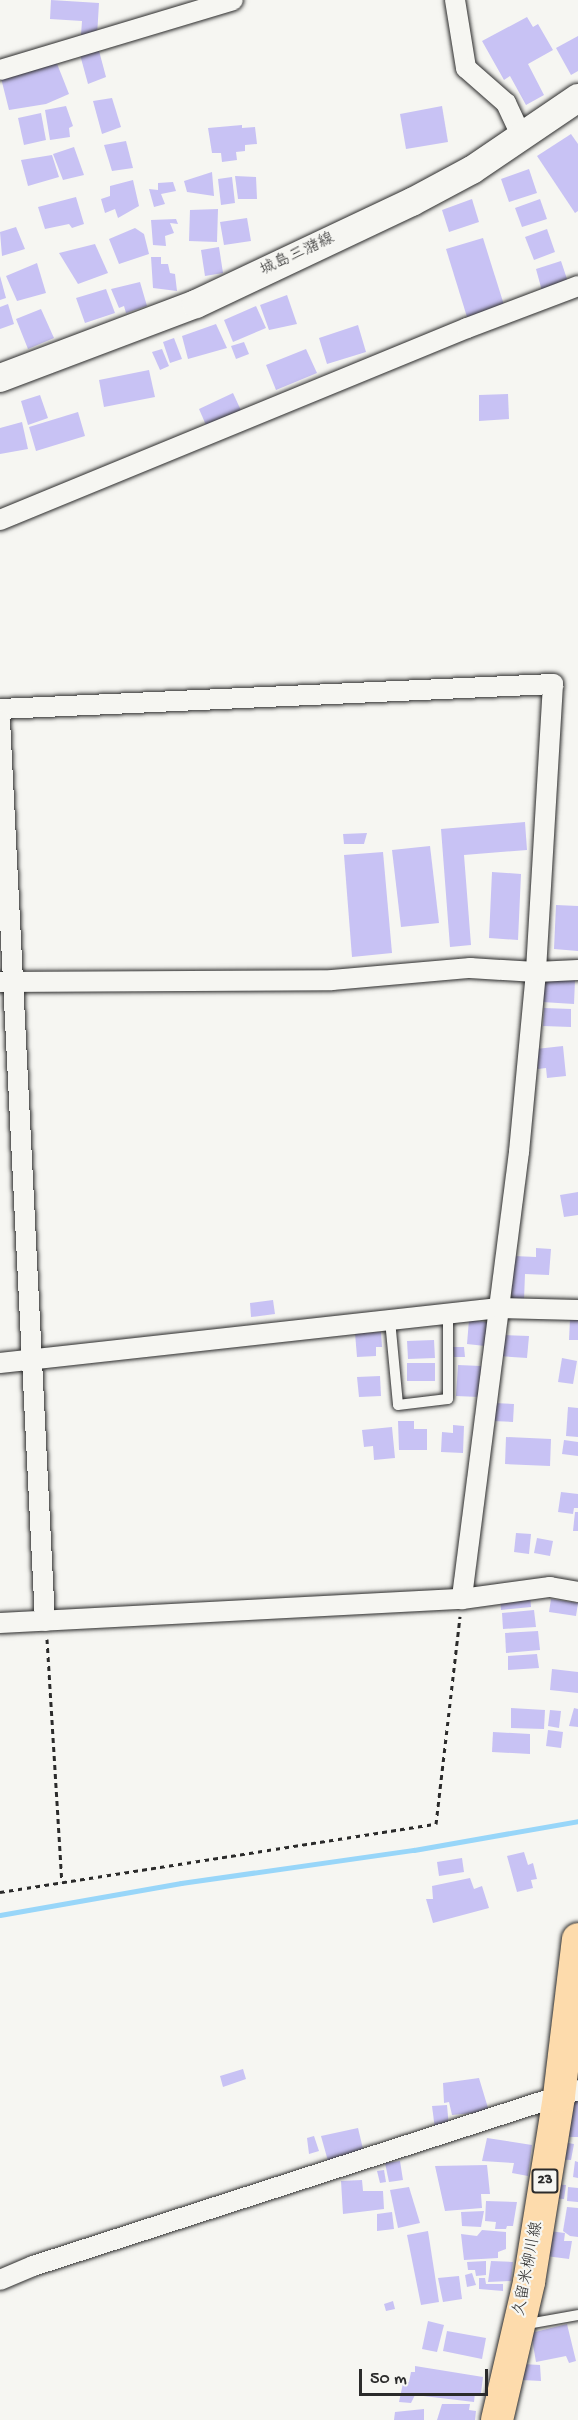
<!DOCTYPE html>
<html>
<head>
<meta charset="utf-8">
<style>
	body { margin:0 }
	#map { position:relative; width:578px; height:2420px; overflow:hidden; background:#f6f6f2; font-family:"Gochi Hand","Klee One",sans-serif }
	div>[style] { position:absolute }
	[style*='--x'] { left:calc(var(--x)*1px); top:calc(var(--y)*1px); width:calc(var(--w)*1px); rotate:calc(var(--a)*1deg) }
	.stream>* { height:5px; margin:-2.5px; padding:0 2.5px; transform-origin:2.5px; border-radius:2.5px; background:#98d6f9 }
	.building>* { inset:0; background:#c8c2f4 }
	.path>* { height:3px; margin-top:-1.5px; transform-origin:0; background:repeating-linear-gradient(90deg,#2b2b2b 0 4.5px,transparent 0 9px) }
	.roads { filter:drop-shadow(0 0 2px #2b2b2b) drop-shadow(0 0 2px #2b2b2b) }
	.lane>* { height:10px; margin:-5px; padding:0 5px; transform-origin:5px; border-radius:5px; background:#f6f6f2 }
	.street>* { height:20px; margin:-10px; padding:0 10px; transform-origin:10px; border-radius:10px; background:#f6f6f2 }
	.secondary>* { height:28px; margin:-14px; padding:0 14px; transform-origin:14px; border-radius:14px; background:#f6f6f2 }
	.primary>* { height:32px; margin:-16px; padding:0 16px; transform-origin:16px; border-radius:16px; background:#fddbac }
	span { translate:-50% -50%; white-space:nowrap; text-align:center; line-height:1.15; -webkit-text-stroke:4.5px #f6f6f2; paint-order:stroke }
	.shield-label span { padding:2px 4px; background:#f6f6f2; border:2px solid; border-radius:4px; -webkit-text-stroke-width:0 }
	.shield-label { font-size:15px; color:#2b2b2b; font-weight:700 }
	.street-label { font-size:16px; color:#2b2b2b }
	.scale { position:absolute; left:359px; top:2369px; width:129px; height:27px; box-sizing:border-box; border:3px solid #2b2b2b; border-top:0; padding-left:8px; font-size:18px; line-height:21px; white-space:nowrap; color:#2b2b2b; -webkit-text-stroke:4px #f6f6f2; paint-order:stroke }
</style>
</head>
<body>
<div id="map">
	<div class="stream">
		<div style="--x:0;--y:1915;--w:184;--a:-10"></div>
		<div style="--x:181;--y:1883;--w:235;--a:-8.1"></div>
		<div style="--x:414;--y:1850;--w:167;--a:-10"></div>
	</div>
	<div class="building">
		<div style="clip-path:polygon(51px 0,99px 3px,97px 36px,81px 35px,82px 21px,50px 19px)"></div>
		<div style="clip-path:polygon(527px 17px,533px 27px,538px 24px,553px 50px,528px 64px,544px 95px,526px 105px,510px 76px,504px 80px,482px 41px)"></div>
		<div style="clip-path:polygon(578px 36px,578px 71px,571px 75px,556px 48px)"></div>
		<div style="clip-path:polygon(98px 47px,106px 77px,88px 84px,79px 51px)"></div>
		<div style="clip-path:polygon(54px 56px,69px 94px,46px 104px,9px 110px,1px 78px)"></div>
		<div style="clip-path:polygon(112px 98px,121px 127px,102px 134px,93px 101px)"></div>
		<div style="clip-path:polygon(66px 106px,73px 126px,69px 128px,70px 137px,50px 140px,45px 110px)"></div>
		<div style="clip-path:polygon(442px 106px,448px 142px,406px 149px,400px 114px)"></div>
		<div style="clip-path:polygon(41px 113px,46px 140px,24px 145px,18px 118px)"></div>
		<div style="clip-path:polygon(242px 125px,242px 128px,255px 127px,257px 144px,245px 145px,245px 151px,236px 152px,237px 160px,222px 162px,221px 153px,212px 153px,208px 128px)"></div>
		<div style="clip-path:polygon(571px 134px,578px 144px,578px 211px,575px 213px,537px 156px)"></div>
		<div style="clip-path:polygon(126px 141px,133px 168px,112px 171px,104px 145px)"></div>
		<div style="clip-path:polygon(74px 147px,84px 175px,63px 180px,53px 154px)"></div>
		<div style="clip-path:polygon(52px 155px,59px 177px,28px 186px,21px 160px)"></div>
		<div style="clip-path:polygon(529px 169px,537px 193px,509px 202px,501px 179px)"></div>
		<div style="clip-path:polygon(212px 172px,214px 196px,187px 192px,184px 181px)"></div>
		<div style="clip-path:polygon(235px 176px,256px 177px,257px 199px,238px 199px)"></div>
		<div style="clip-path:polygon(232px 177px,235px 203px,221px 205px,218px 179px)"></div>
		<div style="clip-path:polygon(133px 180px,139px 206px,118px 218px,115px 209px,105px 213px,101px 199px,110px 196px,110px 186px)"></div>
		<div style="clip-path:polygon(173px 182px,176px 191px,161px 194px,165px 204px,154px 207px,149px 189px,158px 190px,158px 183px)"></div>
		<div style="clip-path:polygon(76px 197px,84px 224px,72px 228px,69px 224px,45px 229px,38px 207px)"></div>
		<div style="clip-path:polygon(472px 199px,479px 222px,449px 232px,442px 210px)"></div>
		<div style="clip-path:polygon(540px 199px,547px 219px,522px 227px,515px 208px)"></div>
		<div style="clip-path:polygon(218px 209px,217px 242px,189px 241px,190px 210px)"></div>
		<div style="clip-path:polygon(247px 218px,251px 241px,224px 245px,220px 222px)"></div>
		<div style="clip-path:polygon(176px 219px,178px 224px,170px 223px,174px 233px,165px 236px,166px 246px,153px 245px,151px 220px)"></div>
		<div style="clip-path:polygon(16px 227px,25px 249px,2px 256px,0 232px)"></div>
		<div style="clip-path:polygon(135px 228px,144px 234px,149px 254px,119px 264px,109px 239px)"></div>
		<div style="clip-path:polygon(547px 229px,555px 252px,534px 260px,525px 237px)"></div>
		<div style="clip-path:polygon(483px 238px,504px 305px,467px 317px,446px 249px)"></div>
		<div style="clip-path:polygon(95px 244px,108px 273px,78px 284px,59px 253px)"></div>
		<div style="clip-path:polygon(219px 247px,223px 273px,205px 276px,201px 250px)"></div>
		<div style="clip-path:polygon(151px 257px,161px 257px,161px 264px,168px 264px,170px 273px,175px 274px,177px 291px,153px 288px)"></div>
		<div style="clip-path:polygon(561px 261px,568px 282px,542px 291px,536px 269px)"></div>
		<div style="clip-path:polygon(37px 263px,46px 293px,17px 301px,6px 276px)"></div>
		<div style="clip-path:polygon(0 276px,6px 298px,0 300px)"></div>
		<div style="clip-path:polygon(140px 282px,147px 306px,126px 313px,124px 306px,119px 308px,111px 289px)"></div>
		<div style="clip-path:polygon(106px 289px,115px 313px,85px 323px,76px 298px)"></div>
		<div style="clip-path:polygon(287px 295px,297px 324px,269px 330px,260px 305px)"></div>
		<div style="clip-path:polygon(8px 304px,14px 324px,0 329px,0 307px)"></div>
		<div style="clip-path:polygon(256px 306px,266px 328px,233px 342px,224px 320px)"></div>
		<div style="clip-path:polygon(41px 309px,54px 338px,28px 349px,16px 319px)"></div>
		<div style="clip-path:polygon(216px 324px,227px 348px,188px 359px,182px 336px)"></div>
		<div style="clip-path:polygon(358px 325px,366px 352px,327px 364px,319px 338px)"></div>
		<div style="clip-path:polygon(174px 338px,182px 359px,170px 363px,163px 342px)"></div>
		<div style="clip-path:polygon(244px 342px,249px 354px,236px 359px,231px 346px)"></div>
		<div style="clip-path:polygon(162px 349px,169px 366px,160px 370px,152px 352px)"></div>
		<div style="clip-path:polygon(306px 349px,317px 373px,276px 390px,266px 365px)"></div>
		<div style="clip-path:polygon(149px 370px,155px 397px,104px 407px,99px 380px)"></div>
		<div style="clip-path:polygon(233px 393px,244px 417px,209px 432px,199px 409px)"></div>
		<div style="clip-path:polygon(508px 394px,509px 419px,479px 421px,479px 395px)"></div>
		<div style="clip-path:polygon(40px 395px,48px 418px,28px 425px,21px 401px)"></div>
		<div style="clip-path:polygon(78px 412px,85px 436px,36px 451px,29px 427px)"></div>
		<div style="clip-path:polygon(22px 422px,28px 449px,0 454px,0 428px)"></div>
		<div style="clip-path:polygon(525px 822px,527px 850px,464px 855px,471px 945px,450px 947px,441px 829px)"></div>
		<div style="clip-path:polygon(367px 833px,364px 844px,344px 844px,343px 834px)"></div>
		<div style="clip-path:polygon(430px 846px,439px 923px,401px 927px,392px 850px)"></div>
		<div style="clip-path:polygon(383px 852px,392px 953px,352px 957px,344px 855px)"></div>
		<div style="clip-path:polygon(492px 872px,521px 874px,518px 940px,489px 938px)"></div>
		<div style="clip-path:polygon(556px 905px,578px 906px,578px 951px,554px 949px)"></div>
		<div style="clip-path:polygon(544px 978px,575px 980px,574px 1004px,542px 1002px)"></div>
		<div style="clip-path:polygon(544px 1008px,571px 1009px,571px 1027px,543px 1026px)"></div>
		<div style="clip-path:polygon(563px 1046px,566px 1076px,547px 1078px,546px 1068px,538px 1069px,536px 1049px)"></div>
		<div style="clip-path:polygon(578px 1192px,578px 1215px,564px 1217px,560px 1195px)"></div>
		<div style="clip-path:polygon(536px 1248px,551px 1249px,549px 1275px,525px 1274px,524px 1300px,511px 1300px,514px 1256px,536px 1257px)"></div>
		<div style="clip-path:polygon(273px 1300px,275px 1314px,251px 1317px,250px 1303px)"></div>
		<div style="clip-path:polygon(570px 1319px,578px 1320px,578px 1340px,569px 1340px)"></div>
		<div style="clip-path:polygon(469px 1320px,487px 1322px,485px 1346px,467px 1344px)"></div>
		<div style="clip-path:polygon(381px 1332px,382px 1347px,376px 1347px,376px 1356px,357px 1357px,355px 1333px)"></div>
		<div style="clip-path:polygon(500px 1335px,529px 1336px,527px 1358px,498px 1356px)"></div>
		<div style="clip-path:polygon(434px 1340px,435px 1358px,408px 1359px,407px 1341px)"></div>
		<div style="clip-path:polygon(453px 1347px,464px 1347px,465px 1357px,454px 1357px)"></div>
		<div style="clip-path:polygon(562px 1358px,577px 1361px,573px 1384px,558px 1382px)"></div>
		<div style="clip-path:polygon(407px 1363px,435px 1363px,435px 1381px,407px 1381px)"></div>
		<div style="clip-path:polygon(458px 1365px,481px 1366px,479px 1397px,456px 1396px)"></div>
		<div style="clip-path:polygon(380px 1376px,381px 1396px,359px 1397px,357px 1377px)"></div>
		<div style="clip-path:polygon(494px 1403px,514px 1404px,513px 1422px,493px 1421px)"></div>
		<div style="clip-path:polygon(568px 1407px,578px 1408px,578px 1437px,566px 1436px)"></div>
		<div style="clip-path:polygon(398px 1421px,414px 1421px,414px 1429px,427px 1429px,427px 1450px,399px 1450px)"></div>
		<div style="clip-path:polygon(453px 1425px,464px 1426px,463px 1453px,441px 1452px,442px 1432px,453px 1433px)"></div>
		<div style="clip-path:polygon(392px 1427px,395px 1458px,374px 1460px,373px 1446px,364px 1447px,362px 1430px)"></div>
		<div style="clip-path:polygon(506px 1437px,551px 1439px,550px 1466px,505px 1464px)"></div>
		<div style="clip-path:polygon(564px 1440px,578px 1442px,578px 1456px,562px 1454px)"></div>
		<div style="clip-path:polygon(561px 1492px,578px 1494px,578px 1508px,574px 1508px,573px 1514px,558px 1512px)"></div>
		<div style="clip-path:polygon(575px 1512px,578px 1512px,578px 1531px,573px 1531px)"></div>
		<div style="clip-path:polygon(516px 1533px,531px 1534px,529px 1554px,514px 1552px)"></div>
		<div style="clip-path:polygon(537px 1538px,553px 1541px,550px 1556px,534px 1553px)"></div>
		<div style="clip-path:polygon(530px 1594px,531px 1607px,501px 1610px,500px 1597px)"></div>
		<div style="clip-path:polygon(551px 1599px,578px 1603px,576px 1616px,549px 1612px)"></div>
		<div style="clip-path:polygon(534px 1610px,536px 1627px,503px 1629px,502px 1613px)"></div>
		<div style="clip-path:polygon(538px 1631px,540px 1650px,506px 1653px,505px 1633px)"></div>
		<div style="clip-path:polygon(537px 1654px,539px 1668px,508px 1670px,508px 1656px)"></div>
		<div style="clip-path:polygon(552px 1669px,578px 1672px,578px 1693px,550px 1690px)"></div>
		<div style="clip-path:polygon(511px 1708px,545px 1710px,544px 1729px,511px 1728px)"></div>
		<div style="clip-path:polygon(574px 1708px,578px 1709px,578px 1727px,569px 1726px)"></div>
		<div style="clip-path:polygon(550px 1710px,561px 1711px,559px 1728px,548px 1726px)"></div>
		<div style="clip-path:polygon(548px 1730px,563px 1732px,561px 1748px,546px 1746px)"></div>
		<div style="clip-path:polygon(493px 1732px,530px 1734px,530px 1754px,492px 1752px)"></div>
		<div style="clip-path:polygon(524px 1852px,528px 1865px,533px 1863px,537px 1879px,531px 1880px,533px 1888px,517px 1892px,507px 1856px)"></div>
		<div style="clip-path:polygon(462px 1858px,464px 1872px,439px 1876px,437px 1862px)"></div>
		<div style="clip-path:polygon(470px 1878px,474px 1889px,482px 1886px,489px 1908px,433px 1923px,426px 1899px,433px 1899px,432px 1886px)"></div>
		<div style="clip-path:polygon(243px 2069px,246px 2079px,223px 2087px,220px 2076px)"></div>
		<div style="clip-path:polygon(479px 2078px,488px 2108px,473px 2118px,473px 2113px,452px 2115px,449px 2102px,444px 2103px,443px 2083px)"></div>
		<div style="clip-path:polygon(564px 2097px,578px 2097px,578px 2137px,561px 2137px)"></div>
		<div style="clip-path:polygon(447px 2105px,449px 2128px,435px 2129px,432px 2106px)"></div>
		<div style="clip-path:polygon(358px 2128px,364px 2153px,328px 2161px,321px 2136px)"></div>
		<div style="clip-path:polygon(314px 2136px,319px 2151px,309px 2154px,307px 2138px)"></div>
		<div style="clip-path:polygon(487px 2138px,532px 2145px,528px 2176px,512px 2173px,514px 2163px,482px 2161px)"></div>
		<div style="clip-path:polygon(556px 2141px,574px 2144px,571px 2160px,553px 2159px)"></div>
		<div style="clip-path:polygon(400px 2161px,403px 2180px,389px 2182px,385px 2163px)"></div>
		<div style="clip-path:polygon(575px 2161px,578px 2162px,578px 2178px,573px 2177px)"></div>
		<div style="clip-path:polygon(487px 2165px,490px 2194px,481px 2194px,482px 2208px,445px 2211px,435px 2166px)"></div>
		<div style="clip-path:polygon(384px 2170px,386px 2182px,380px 2183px,377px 2171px)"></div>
		<div style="clip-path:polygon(362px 2180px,363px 2191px,383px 2191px,384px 2209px,343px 2214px,341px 2181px)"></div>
		<div style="clip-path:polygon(548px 2184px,566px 2185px,564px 2199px,547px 2198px)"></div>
		<div style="clip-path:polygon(409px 2187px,420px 2223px,398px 2228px,390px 2190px)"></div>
		<div style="clip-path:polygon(568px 2187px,578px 2188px,578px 2202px,567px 2201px)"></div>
		<div style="clip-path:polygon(486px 2201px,517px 2202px,513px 2226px,507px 2226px,506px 2229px,495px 2229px,496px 2222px,485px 2221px)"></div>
		<div style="clip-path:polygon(567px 2207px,578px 2208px,578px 2237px,570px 2236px,563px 2231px)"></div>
		<div style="clip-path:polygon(484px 2211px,481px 2227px,462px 2226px,461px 2212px)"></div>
		<div style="clip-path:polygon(392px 2212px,394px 2229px,377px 2231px,377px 2214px)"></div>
		<div style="clip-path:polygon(482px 2230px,506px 2232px,506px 2249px,498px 2252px,498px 2258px,464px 2260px,461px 2234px,477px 2236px)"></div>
		<div style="clip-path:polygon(428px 2231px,439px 2302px,421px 2305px,407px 2235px)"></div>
		<div style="clip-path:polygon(549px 2231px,565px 2233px,564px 2241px,572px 2241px,569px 2259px,546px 2256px)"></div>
		<div style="clip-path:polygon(486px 2261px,486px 2275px,476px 2276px,475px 2270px,468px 2270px,467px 2262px)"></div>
		<div style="clip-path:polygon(491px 2261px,513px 2262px,511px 2281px,488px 2282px)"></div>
		<div style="clip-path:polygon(472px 2273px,476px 2285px,467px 2287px,465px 2275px)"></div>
		<div style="clip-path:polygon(459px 2276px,462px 2299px,443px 2302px,438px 2278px)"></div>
		<div style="clip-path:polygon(479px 2278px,485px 2278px,486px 2284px,503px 2284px,503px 2291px,479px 2289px)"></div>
		<div style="clip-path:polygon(393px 2301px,395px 2309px,386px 2311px,384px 2304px)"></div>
		<div style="clip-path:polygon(428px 2321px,444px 2325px,437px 2352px,422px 2349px)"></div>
		<div style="clip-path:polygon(567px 2324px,576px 2361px,569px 2363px,566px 2356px,536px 2362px,531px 2333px)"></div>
		<div style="clip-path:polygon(447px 2331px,486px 2338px,482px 2359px,443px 2351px)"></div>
		<div style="clip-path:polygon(522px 2364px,540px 2365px,541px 2381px,522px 2380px)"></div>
		<div style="clip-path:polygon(415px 2366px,483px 2377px,481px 2393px,475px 2393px,474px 2402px,415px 2395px,411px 2403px,399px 2402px,403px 2383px,409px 2382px,411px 2372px,415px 2372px)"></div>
		<div style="clip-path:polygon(442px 2404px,470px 2404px,469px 2410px,476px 2411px,475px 2420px,437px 2420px)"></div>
		<div style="clip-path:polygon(424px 2409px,424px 2420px,394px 2420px,395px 2412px)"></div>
	</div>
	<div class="path">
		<div style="--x:47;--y:1639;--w:243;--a:86.5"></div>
		<div style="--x:0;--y:1892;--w:441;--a:-8.9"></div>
		<div style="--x:436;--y:1824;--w:209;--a:-83.4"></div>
	</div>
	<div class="roads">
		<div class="lane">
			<div style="--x:390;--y:1320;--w:85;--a:84.6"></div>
			<div style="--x:398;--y:1405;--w:50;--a:-6.8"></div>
			<div style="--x:448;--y:1399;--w:85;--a:-90"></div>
			<div style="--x:522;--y:2325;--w:57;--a:-10.1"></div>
		</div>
		<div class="street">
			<div style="--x:455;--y:0;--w:69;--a:80.8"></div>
			<div style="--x:466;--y:68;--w:53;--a:41.2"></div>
			<div style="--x:506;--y:103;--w:38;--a:65"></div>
			<div style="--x:0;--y:70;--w:243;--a:-16.7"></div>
			<div style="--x:0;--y:520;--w:505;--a:-22.35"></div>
			<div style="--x:467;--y:328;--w:119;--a:-20.7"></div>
			<div style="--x:0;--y:709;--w:554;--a:-2.59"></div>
			<div style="--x:553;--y:684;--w:289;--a:93.4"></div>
			<div style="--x:536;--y:972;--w:181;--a:95.4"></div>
			<div style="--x:519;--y:1152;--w:451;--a:97.3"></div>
			<div style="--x:0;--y:720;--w:902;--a:87.14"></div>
			<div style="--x:0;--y:982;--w:332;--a:-0.3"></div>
			<div style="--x:332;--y:980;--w:139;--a:-5"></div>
			<div style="--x:470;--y:968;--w:66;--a:3.5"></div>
			<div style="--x:536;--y:972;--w:42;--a:-2.7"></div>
			<div style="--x:0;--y:1363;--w:502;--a:-6.29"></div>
			<div style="--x:499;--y:1308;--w:79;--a:1.5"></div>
			<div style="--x:0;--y:1623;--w:463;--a:-3"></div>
			<div style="--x:462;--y:1599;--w:89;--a:-7.8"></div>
			<div style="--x:550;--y:1587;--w:28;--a:10"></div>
			<div style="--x:0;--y:2280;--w:36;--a:-23"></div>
			<div style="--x:33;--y:2266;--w:573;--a:-17.9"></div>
		</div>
		<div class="secondary">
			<div style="--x:0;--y:378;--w:210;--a:-20.7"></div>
			<div style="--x:196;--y:304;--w:239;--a:-25.3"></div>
			<div style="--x:412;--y:202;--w:68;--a:-28.1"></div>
			<div style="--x:472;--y:170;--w:128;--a:-34.2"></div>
		</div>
		<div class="primary">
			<div style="--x:497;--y:2420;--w:142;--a:-76.9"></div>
			<div style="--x:529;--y:2282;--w:188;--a:-80.8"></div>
			<div style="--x:559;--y:2096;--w:158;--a:-83.1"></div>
		</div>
	</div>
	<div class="shield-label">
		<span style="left:545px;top:2181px">23</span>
	</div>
	<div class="street-label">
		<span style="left:298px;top:256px;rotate:-25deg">城島三潴線</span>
		<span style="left:530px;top:2269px;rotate:-79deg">久留米柳川線</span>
	</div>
	<div class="scale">50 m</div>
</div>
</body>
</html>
